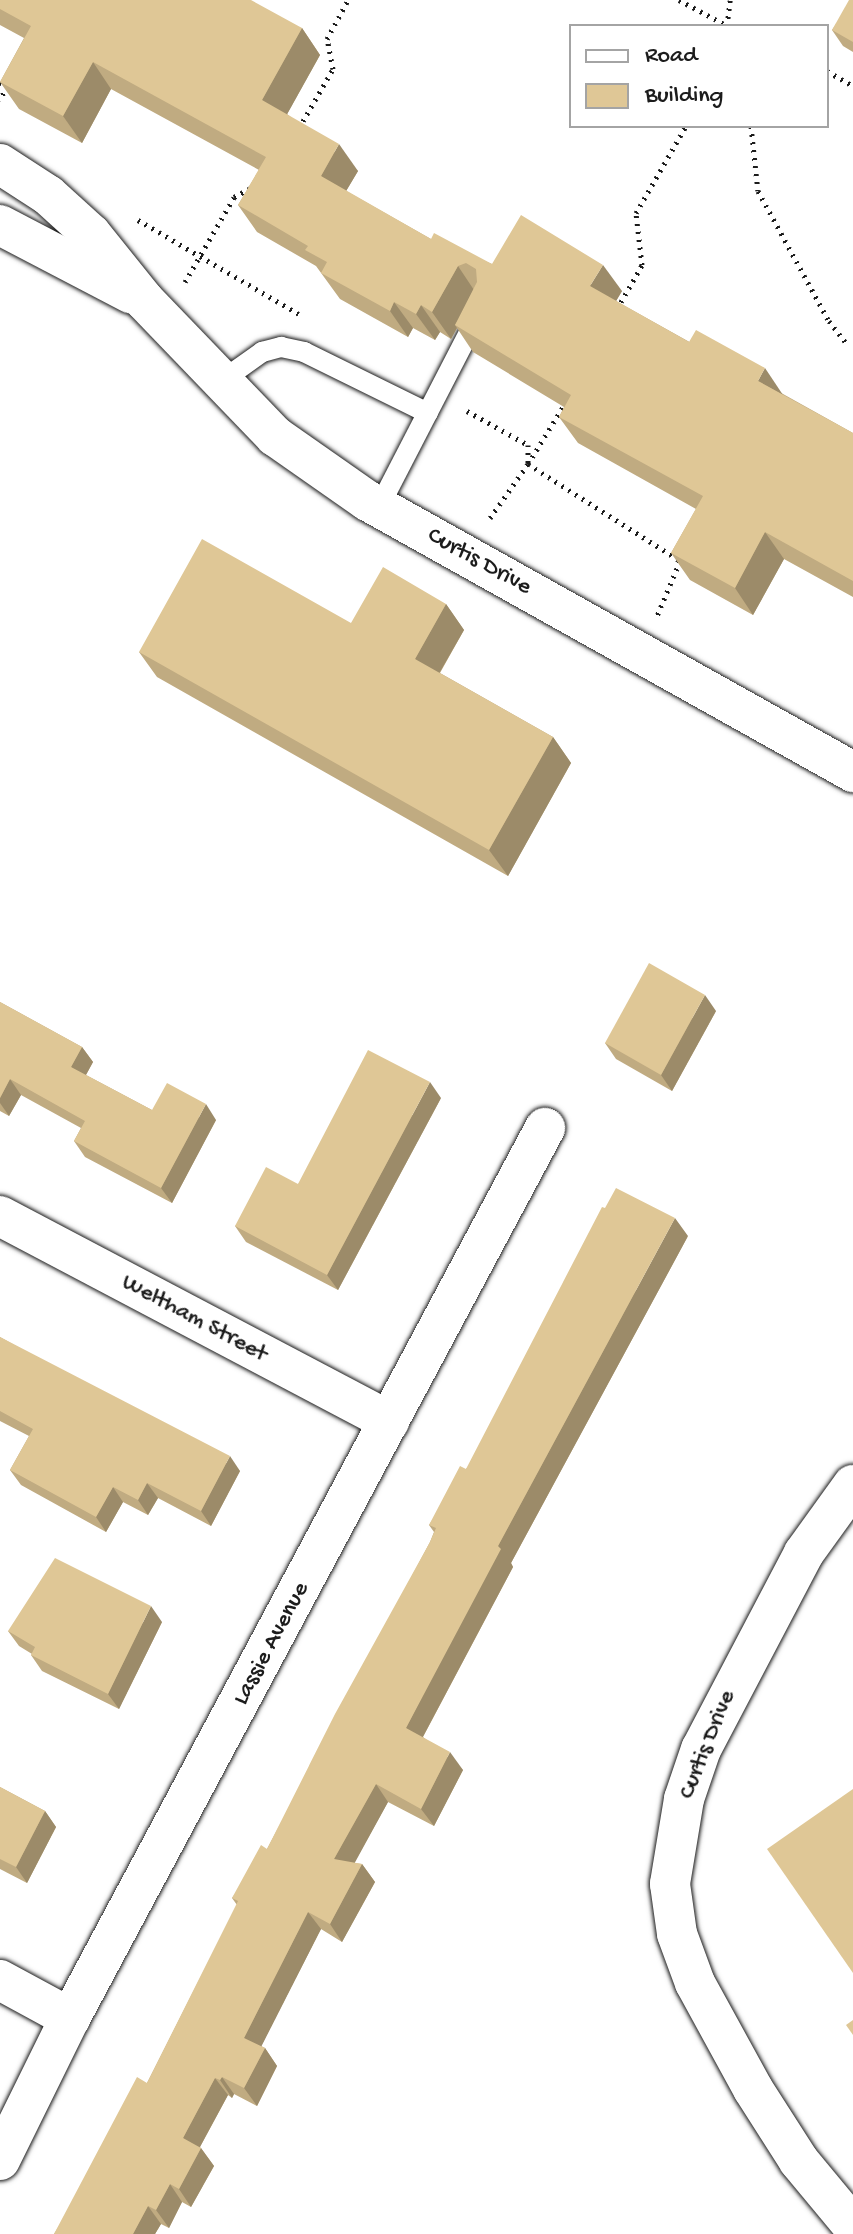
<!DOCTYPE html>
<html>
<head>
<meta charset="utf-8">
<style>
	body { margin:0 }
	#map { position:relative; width:853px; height:2234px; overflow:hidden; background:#fff; font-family:"Gochi Hand",sans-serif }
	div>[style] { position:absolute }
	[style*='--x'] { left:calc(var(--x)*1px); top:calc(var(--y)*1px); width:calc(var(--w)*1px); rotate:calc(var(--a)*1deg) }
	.path>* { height:5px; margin-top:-2.5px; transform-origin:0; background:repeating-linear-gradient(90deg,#1c1c1c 0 2px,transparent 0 8px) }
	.roads { filter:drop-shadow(0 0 2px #1c1c1c) drop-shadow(0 0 2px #1c1c1c) }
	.service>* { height:20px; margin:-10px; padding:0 10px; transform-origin:10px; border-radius:10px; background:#fff }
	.minor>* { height:40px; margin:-20px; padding:0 20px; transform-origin:20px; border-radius:20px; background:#fff }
	.wall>* { inset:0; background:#c0ab81 }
	.shaded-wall>* { inset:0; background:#9c8b69 }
	.building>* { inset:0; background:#dfc796 }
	span { translate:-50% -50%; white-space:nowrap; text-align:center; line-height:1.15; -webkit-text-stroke:8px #fff; paint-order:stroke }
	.street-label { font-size:24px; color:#1c1c1c }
	.legend { position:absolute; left:569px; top:24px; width:260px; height:104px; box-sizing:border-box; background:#fff; border:2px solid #a4a4a4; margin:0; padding:10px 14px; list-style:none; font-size:24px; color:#1c1c1c }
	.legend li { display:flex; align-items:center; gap:16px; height:40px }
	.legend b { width:40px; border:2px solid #a4a4a4 }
</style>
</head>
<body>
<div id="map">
	<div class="path">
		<div style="--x:679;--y:0;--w:53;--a:28"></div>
		<div style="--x:727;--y:26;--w:26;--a:-83"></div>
		<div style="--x:827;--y:71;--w:30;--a:30"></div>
		<div style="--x:0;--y:82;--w:8;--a:30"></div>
		<div style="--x:7;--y:86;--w:16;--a:117"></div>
		<div style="--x:751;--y:126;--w:65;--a:83.9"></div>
		<div style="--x:758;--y:191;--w:148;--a:61.4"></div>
		<div style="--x:829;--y:321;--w:31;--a:52"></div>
		<div style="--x:299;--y:128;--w:68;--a:-60"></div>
		<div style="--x:333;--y:69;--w:31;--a:-101"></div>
		<div style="--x:327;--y:39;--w:44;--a:-61.7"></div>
		<div style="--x:138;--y:220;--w:186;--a:30.3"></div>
		<div style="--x:185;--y:282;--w:98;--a:-60"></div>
		<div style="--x:234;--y:197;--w:19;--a:-28"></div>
		<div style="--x:617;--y:309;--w:51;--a:-60.4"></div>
		<div style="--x:642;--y:265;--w:52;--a:-96.6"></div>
		<div style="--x:636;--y:213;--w:100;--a:-60.1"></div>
		<div style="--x:467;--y:411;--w:70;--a:29.1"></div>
		<div style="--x:528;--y:445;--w:19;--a:90"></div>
		<div style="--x:528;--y:464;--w:73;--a:-58.5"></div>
		<div style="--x:490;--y:518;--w:66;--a:-54.9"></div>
		<div style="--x:528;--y:464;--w:180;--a:32.5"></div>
		<div style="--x:680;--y:561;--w:60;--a:112.7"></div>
	</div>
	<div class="roads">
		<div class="service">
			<div style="--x:220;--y:382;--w:52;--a:-35.5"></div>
			<div style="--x:262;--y:352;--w:20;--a:-15"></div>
			<div style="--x:281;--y:347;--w:24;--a:12"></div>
			<div style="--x:304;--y:352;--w:138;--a:26.2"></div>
			<div style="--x:379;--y:507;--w:214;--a:-62.7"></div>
		</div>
		<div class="minor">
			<div style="--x:0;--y:164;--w:57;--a:32.9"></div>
			<div style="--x:48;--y:195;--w:58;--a:42.2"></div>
			<div style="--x:91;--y:234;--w:85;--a:51.2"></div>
			<div style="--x:144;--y:300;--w:189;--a:46.1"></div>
			<div style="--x:275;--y:436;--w:113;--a:35"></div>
			<div style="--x:368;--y:501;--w:556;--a:29.19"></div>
			<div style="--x:0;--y:225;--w:147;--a:27.6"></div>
			<div style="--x:0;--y:1216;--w:440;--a:27.8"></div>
			<div style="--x:853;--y:1485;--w:84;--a:125.8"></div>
			<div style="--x:804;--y:1553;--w:221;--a:117.7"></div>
			<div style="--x:701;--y:1749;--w:53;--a:108.8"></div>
			<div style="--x:684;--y:1799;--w:86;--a:99.4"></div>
			<div style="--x:670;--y:1884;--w:50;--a:82"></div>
			<div style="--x:677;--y:1934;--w:52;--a:69.8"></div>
			<div style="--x:695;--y:1983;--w:121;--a:61.3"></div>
			<div style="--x:753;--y:2089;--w:85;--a:57.4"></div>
			<div style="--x:799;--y:2161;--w:85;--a:50.3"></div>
			<div style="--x:0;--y:1980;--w:80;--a:28.5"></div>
			<div style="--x:0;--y:2160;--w:158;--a:-63.8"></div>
			<div style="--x:70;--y:2018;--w:1009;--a:-61.91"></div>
		</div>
	</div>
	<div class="wall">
		<div style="clip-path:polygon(0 0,302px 28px,320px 55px,287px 114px,358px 171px,346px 191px,431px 239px,492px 264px,622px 291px,616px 301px,853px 433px,853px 597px,784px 559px,753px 615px,690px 580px,671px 553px,696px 509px,578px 443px,559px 417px,564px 407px,473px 352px,457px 328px,451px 339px,440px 332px,435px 340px,413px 328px,408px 337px,340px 299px,316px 266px,257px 232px,238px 205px,259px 170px,111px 89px,82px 143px,19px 109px,0 82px,24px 38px,0 25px)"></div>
		<div style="clip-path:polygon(853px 0,853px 52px,843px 46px,832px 30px)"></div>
		<div style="clip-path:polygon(446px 604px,464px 630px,440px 673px,553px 737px,571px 763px,508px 876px,157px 677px,139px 652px,351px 623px)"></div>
		<div style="clip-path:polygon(0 1002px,82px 1047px,93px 1062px,86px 1075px,152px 1110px,216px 1120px,172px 1203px,85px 1157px,74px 1141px,81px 1128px,21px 1095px,9px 1116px,0 1111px)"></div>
		<div style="clip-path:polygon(716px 1011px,672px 1091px,616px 1059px,605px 1043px)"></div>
		<div style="clip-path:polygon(441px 1098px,338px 1290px,246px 1242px,235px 1226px,298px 1184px)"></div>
		<div style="clip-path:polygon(688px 1236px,511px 1563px,513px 1567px,423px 1737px,463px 1770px,434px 1826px,388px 1802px,354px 1863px,362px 1864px,375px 1882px,342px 1942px,321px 1929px,261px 2046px,265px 2048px,277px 2066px,257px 2106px,234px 2094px,232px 2098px,228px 2095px,200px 2147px,214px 2166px,191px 2207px,182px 2202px,169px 2228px,161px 2224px,155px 2234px,54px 2234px,147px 2083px,237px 1905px,232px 1898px,267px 1849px,430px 1542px,434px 1532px,429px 1525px,466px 1469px)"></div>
		<div style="clip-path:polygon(0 1337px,240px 1471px,211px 1526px,158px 1498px,148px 1515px,123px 1502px,106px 1532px,21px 1485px,10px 1470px,29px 1436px,0 1421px)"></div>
		<div style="clip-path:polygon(162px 1622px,119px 1709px,42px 1671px,31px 1655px,32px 1654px,19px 1646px,8px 1631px)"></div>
		<div style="clip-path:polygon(0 1787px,45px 1811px,56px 1827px,27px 1883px,0 1869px)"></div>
	</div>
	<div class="shaded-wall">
		<div style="clip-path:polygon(302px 28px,320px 55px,280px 127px,262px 100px)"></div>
		<div style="clip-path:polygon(93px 62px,111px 89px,82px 143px,63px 116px)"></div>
		<div style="clip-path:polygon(339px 144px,358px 171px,339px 203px,321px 176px)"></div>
		<div style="clip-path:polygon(603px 265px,622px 291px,609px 313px,590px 286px)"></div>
		<div style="clip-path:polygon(458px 266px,476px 293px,455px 325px,457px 328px,451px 339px,432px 312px)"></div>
		<div style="clip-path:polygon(394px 302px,413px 328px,408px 337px,390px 311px)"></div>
		<div style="clip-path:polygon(421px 305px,440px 332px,435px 340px,416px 314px)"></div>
		<div style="clip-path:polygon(765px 368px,783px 395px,758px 381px)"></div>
		<div style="clip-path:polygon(765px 532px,784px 559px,753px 615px,735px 588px)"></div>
		<div style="clip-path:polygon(446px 604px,464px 630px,433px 684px,415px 659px)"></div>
		<div style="clip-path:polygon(553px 737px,571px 763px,508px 876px,489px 850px)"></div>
		<div style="clip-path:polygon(705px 995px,716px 1011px,672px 1091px,661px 1075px)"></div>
		<div style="clip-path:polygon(82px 1047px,93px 1062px,82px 1082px,71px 1067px)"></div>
		<div style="clip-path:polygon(10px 1079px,21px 1095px,9px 1116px,0 1103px,0 1098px)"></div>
		<div style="clip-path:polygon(430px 1082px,441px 1098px,338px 1290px,327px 1275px)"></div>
		<div style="clip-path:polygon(206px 1104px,216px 1120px,172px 1203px,161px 1188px)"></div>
		<div style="clip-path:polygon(675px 1218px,688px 1236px,511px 1563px,513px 1567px,418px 1746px,406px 1728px,498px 1546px)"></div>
		<div style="clip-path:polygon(230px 1456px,240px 1471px,211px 1526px,201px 1511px)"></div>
		<div style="clip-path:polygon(147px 1483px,158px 1498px,148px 1515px,138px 1500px)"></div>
		<div style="clip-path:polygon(113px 1487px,123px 1502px,106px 1532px,96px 1517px)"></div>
		<div style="clip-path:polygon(151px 1606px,162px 1622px,119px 1709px,108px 1694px)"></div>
		<div style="clip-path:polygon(450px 1752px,463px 1770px,434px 1826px,421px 1809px)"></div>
		<div style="clip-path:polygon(376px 1784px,388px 1802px,347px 1877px,334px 1859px)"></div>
		<div style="clip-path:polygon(45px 1811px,56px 1827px,27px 1883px,16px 1867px)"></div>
		<div style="clip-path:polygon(362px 1864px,375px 1882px,342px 1942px,330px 1924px)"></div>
		<div style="clip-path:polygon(308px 1912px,321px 1929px,257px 2055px,244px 2038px)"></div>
		<div style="clip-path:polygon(265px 2048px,277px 2066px,257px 2106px,244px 2088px)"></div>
		<div style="clip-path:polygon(222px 2077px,234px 2094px,232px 2098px,220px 2080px)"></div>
		<div style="clip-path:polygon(215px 2078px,228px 2095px,195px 2156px,183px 2138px)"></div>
		<div style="clip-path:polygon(201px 2148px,214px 2166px,191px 2207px,179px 2189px)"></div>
		<div style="clip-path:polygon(170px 2184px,182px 2202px,169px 2228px,156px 2210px)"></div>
		<div style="clip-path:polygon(148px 2206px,161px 2224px,155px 2234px,133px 2234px)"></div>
	</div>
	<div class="building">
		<div style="clip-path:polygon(0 0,251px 0,302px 28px,262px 100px,339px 144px,321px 176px,431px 239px,434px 233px,492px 264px,521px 215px,603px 265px,590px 286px,689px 342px,696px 330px,765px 368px,758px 381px,853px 433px,853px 581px,765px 532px,735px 588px,671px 553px,703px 496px,559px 417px,571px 395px,455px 325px,477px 282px,476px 269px,466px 263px,458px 266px,432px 312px,421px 305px,416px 314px,394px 302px,390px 311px,321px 273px,327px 262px,305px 250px,308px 246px,238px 205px,266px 157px,93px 62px,63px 116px,0 82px,31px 26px,0 9px)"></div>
		<div style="clip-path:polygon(849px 0,853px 0,853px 42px,832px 30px)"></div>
		<div style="clip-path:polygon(202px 539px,351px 623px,383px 567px,446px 604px,415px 659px,553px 737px,489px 850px,139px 652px)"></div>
		<div style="clip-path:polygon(649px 963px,705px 995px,661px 1075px,605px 1043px)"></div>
		<div style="clip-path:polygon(0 1002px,82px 1047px,71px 1067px,152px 1110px,167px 1083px,206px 1104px,161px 1188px,74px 1141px,85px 1121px,10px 1079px,0 1098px)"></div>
		<div style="clip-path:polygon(368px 1050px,430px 1082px,327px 1275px,235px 1226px,266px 1167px,298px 1184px)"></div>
		<div style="clip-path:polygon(616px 1188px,675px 1218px,498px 1546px,501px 1549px,406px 1728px,450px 1752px,421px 1809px,376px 1784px,334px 1859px,362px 1864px,330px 1924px,308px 1912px,244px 2038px,265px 2048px,244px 2088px,222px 2077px,220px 2080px,215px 2078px,183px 2138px,201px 2148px,179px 2189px,170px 2184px,156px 2210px,148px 2206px,133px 2234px,54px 2234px,137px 2077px,147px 2083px,238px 1901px,232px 1898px,261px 1845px,267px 1849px,335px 1714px,430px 1542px,436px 1528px,429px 1525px,460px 1466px,466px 1469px,602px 1207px,605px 1208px)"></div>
		<div style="clip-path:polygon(0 1337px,230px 1456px,201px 1511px,147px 1483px,138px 1500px,113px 1487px,96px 1517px,10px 1470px,33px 1429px,0 1411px)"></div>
		<div style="clip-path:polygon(55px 1558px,151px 1606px,108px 1694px,31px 1655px,35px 1647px,8px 1631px)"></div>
		<div style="clip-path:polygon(0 1787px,45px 1811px,16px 1867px,0 1859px)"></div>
		<div style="clip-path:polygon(853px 1789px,853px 1973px,767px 1849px)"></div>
		<div style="clip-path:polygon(853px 2020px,853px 2035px,846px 2025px)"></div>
	</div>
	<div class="street-label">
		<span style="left:479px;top:562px;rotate:29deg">Curtis Drive</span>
		<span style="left:194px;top:1319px;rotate:28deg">Weltham Street</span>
		<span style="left:272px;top:1644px;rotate:-62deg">Lassie Avenue</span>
		<span style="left:708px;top:1745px;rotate:-68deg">Curtis Drive</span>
	</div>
	<ul class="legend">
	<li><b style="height:10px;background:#fff"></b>Road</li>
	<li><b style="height:22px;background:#dfc796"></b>Building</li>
	</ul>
</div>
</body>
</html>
